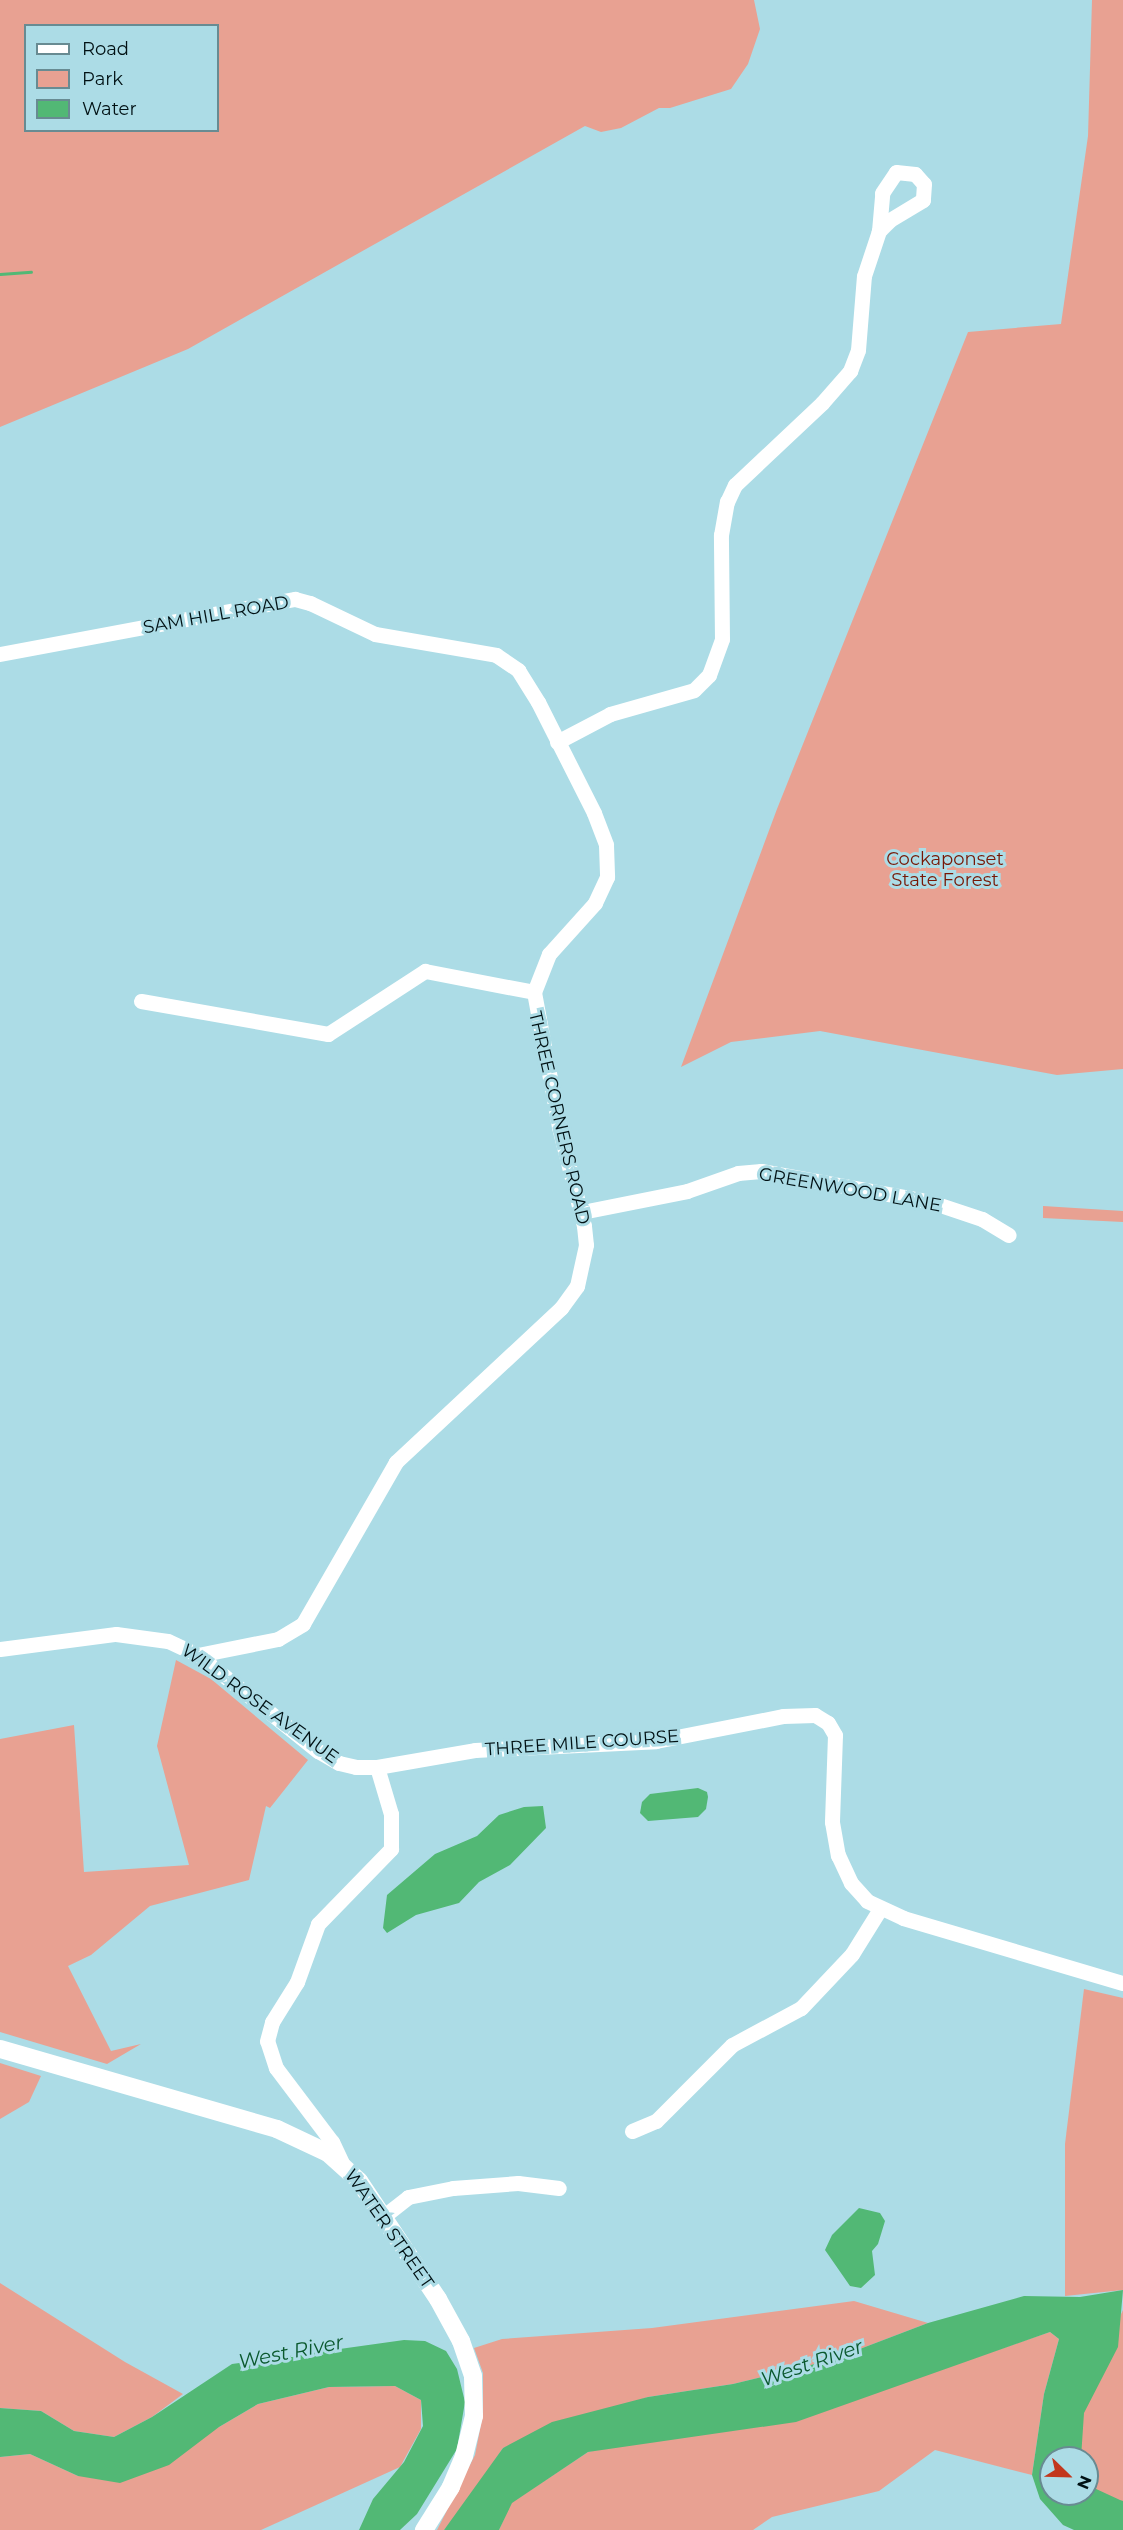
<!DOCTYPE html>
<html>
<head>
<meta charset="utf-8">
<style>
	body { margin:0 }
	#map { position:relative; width:1123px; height:2530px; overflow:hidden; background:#acdce6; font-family:Montserrat,sans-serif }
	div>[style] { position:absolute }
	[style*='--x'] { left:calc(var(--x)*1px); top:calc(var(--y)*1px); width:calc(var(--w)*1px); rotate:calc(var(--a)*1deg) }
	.green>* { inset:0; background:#e8a192 }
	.water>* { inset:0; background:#52b875 }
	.stream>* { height:3px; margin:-1.5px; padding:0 1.5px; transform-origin:1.5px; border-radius:1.5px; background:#52b875 }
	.minor>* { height:15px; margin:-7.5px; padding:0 7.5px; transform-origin:7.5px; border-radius:7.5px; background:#fff }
	.major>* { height:18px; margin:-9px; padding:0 9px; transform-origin:9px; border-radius:9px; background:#fff }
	span { translate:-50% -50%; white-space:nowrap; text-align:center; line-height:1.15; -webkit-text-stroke:6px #acdce6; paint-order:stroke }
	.street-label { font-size:18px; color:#011114 }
	.park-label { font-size:18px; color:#771705 }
	.water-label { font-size:20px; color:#0a582d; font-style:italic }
	.legend { position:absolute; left:24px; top:24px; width:195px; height:108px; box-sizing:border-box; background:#acdce6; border:2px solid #688b92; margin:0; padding:8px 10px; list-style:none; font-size:18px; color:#011114 }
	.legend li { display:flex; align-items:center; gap:12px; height:30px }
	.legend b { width:30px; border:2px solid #688b92 }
	.north { position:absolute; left:1039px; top:2446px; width:60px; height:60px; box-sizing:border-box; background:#acdce6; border:2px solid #688b92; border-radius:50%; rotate:113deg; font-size:16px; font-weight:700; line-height:24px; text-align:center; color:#011114 }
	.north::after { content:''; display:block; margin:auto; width:21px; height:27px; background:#c2371d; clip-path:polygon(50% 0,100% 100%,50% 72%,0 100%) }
</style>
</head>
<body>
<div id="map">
	<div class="green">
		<div style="clip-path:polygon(evenodd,0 0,754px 0,760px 29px,748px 64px,731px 89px,670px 108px,659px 108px,621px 128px,601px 132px,585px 126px,188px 349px,0 427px,0 0,26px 26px,218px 26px,218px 130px,26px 130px,26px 26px)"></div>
		<div style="clip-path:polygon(1092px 0,1123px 0,1123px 1069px,1057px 1075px,820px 1031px,731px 1042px,681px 1067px,777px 809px,968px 332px,1061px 324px,1088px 136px)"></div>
		<div style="clip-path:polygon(1043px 1206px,1123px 1211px,1123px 1222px,1043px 1218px)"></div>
		<div style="clip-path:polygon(176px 1660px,211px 1679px,308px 1760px,270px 1808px,266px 1806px,249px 1880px,150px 1906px,91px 1955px,68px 1966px,111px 2051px,141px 2044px,107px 2064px,0 2032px,0 1739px,74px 1725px,84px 1872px,189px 1865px,157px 1746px)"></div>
		<div style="clip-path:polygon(1084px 1989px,1123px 1998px,1123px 2290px,1065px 2296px,1065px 2144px)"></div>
		<div style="clip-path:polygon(0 2063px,41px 2076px,29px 2102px,0 2119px)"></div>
		<div style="clip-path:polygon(0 2283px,125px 2362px,183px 2394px,152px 2417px,114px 2437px,74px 2431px,41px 2411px,0 2408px)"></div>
		<div style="clip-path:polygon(854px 2301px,928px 2323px,831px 2360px,733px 2384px,648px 2397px,503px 2448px,467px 2502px,444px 2530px,437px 2530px,475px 2455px,483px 2414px,483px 2373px,474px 2348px,502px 2339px,652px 2328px)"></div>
		<div style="clip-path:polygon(1123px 2310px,1123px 2513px,1087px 2494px,1087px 2458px,1069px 2458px,1079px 2399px)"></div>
		<div style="clip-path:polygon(1050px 2332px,1059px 2339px,1044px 2394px,1032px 2475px,935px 2450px,879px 2491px,772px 2517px,753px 2530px,499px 2530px,511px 2503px,588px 2452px,912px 2379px)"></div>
		<div style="clip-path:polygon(395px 2386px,421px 2400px,421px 2429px,400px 2467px,261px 2530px,0 2530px,0 2457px,30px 2454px,78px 2476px,219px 2427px,258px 2404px,329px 2387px)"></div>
	</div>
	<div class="water">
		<div style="clip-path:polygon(698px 1788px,707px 1792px,708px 1797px,706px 1809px,698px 1817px,648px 1821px,640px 1813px,642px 1802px,650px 1794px)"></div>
		<div style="clip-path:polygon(543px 1806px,546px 1828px,510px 1865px,479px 1882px,459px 1903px,416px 1915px,387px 1933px,383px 1928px,387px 1895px,435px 1854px,477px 1836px,499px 1815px,524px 1807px)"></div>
		<div style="clip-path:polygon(859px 2208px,880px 2213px,885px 2221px,878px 2244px,872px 2251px,875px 2275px,861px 2288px,850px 2286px,825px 2250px,832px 2235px)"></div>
		<div style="clip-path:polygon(1123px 2290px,1118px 2347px,1084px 2413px,1081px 2458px,1051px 2458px,1051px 2494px,1087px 2494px,1087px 2488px,1094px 2488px,1120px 2500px,1123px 2501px,1123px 2530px,1074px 2530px,1063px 2525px,1040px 2499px,1032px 2475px,1044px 2394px,1059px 2339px,1050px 2332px,796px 2422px,588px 2452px,512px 2503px,499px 2530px,444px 2530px,503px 2448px,552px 2422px,648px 2397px,733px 2384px,831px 2360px,928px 2323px,1024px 2296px,1080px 2297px)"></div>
		<div style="clip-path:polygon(404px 2340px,425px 2341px,446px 2351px,457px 2369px,465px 2402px,457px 2449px,417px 2514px,400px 2530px,359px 2530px,373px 2499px,404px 2462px,423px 2426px,421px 2400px,395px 2386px,329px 2387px,258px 2404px,219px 2427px,169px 2465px,120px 2483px,78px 2476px,30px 2454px,0 2457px,0 2408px,41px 2411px,74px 2431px,114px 2437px,152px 2417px,232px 2364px)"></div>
	</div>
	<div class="stream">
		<div style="--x:0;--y:274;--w:31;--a:-4"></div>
	</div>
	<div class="minor">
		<div style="--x:0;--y:654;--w:300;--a:-10.6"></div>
		<div style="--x:295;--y:599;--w:16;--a:15"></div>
		<div style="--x:310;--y:603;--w:72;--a:25.5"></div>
		<div style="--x:375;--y:634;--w:123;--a:9.8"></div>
		<div style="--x:496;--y:655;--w:27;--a:34"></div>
		<div style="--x:518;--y:670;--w:38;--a:58"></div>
		<div style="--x:538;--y:702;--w:124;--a:63.2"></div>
		<div style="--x:594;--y:813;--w:34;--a:69"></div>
		<div style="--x:606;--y:845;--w:32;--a:88"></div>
		<div style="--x:607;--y:877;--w:29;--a:115"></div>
		<div style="--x:595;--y:903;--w:69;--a:132"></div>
		<div style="--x:549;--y:954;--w:41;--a:111.5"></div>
		<div style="--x:534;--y:992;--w:137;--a:79.5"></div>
		<div style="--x:559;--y:1127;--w:102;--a:75.8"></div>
		<div style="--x:584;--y:1226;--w:19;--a:84"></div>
		<div style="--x:586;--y:1245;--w:42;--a:102.4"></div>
		<div style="--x:577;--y:1286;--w:27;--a:126"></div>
		<div style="--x:561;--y:1308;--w:226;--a:137"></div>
		<div style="--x:396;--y:1462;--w:187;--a:119.9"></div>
		<div style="--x:303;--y:1624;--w:29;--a:149"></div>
		<div style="--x:278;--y:1639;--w:82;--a:168.7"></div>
		<div style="--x:557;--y:742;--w:60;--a:-27.8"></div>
		<div style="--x:610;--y:714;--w:87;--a:-15.9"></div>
		<div style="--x:694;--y:690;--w:21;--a:-45"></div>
		<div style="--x:709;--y:675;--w:38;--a:-70"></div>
		<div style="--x:722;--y:639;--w:104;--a:-90.6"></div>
		<div style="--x:721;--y:535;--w:34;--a:-80"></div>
		<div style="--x:727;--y:502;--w:19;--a:-65"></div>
		<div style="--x:735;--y:485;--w:120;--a:-43.3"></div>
		<div style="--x:822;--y:403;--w:43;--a:-48.8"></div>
		<div style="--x:850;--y:371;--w:22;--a:-69"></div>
		<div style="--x:858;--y:350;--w:74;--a:-85.4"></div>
		<div style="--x:864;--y:276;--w:47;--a:-71.6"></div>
		<div style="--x:879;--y:231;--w:38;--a:-85"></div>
		<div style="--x:882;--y:193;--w:25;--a:-56"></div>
		<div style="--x:896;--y:172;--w:19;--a:6"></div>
		<div style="--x:915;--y:174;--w:13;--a:48"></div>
		<div style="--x:924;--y:184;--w:16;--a:94"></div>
		<div style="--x:923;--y:200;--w:39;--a:149"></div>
		<div style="--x:890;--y:220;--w:16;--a:135"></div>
		<div style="--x:141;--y:1001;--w:190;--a:10"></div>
		<div style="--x:328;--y:1034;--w:116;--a:-33"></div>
		<div style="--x:425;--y:971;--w:111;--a:10.9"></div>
		<div style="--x:582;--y:1212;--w:107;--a:-11.3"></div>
		<div style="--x:687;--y:1191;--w:54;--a:-19.4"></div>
		<div style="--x:738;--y:1173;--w:23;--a:-5"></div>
		<div style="--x:761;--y:1171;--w:173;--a:10.3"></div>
		<div style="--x:931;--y:1202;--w:54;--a:18.4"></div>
		<div style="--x:982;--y:1219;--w:31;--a:31"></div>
		<div style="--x:0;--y:1649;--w:117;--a:-7.4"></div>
		<div style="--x:116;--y:1634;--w:52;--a:7.7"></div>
		<div style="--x:168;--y:1641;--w:33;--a:25"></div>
		<div style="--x:198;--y:1655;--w:154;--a:38.7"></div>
		<div style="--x:318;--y:1751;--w:24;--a:30"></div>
		<div style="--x:339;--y:1763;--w:17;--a:13"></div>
		<div style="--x:356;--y:1767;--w:21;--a:0"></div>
		<div style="--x:377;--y:1767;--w:99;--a:-9.8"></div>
		<div style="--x:475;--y:1750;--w:181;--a:-2.8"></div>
		<div style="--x:656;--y:1741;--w:129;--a:-11.1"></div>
		<div style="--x:783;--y:1716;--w:32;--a:-2"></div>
		<div style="--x:815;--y:1715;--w:15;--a:32"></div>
		<div style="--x:828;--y:1723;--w:14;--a:60"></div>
		<div style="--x:835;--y:1735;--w:87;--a:92"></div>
		<div style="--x:832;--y:1822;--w:34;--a:80"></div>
		<div style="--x:838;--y:1855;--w:31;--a:65"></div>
		<div style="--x:851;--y:1883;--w:24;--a:48"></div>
		<div style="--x:867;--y:1901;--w:40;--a:25"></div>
		<div style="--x:903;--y:1918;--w:229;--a:16.5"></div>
		<div style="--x:632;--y:2131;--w:26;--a:-23"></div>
		<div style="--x:656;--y:2121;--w:107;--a:-45"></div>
		<div style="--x:732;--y:2045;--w:78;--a:-28.2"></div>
		<div style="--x:801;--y:2008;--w:74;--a:-46.6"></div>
		<div style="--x:852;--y:1954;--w:53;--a:-58.1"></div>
		<div style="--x:342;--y:2163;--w:23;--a:-115"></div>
		<div style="--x:332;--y:2142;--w:93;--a:-127.1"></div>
		<div style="--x:276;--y:2068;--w:28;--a:-108"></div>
		<div style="--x:267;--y:2041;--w:20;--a:-75"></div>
		<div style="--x:272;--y:2022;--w:47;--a:-58"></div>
		<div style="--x:297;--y:1982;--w:62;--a:-70.1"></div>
		<div style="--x:318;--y:1924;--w:105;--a:-45.8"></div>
		<div style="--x:391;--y:1849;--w:35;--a:-90"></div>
		<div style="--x:391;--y:1814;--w:49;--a:-106.6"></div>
		<div style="--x:384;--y:2216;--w:31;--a:-38"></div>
		<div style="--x:408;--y:2197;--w:46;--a:-11.3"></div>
		<div style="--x:453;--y:2188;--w:65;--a:-4.4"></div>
		<div style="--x:518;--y:2183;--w:41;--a:7"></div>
	</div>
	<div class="major">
		<div style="--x:0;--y:2049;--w:288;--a:16.1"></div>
		<div style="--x:277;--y:2129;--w:56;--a:25.2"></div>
		<div style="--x:328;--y:2153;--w:42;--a:42.1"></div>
		<div style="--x:359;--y:2181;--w:142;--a:56.2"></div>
		<div style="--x:438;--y:2299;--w:48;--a:61.3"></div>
		<div style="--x:461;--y:2341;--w:37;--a:71"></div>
		<div style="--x:473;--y:2376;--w:40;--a:88.6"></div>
		<div style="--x:474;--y:2416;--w:41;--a:104"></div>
		<div style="--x:464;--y:2456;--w:34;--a:113"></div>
		<div style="--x:451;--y:2487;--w:51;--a:122.1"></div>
	</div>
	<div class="street-label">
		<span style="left:216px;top:615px;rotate:-10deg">SAM HILL ROAD</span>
		<span style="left:559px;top:1118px;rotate:77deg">THREE CORNERS ROAD</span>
		<span style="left:850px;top:1190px;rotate:10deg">GREENWOOD LANE</span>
		<span style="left:260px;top:1704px;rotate:36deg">WILD ROSE AVENUE</span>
		<span style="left:582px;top:1743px;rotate:-4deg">THREE MILE COURSE</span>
		<span style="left:389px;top:2229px;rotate:55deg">WATER STREET</span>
	</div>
	<div class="park-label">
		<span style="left:945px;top:870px">Cockaponset<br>State Forest</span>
	</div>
	<div class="water-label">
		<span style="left:291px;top:2352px;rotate:-11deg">West River</span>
		<span style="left:812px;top:2363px;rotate:-19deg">West River</span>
	</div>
	<ul class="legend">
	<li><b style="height:8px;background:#fff"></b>Road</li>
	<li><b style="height:16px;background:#e8a192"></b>Park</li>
	<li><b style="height:16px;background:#52b875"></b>Water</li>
	</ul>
	<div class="north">N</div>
</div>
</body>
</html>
